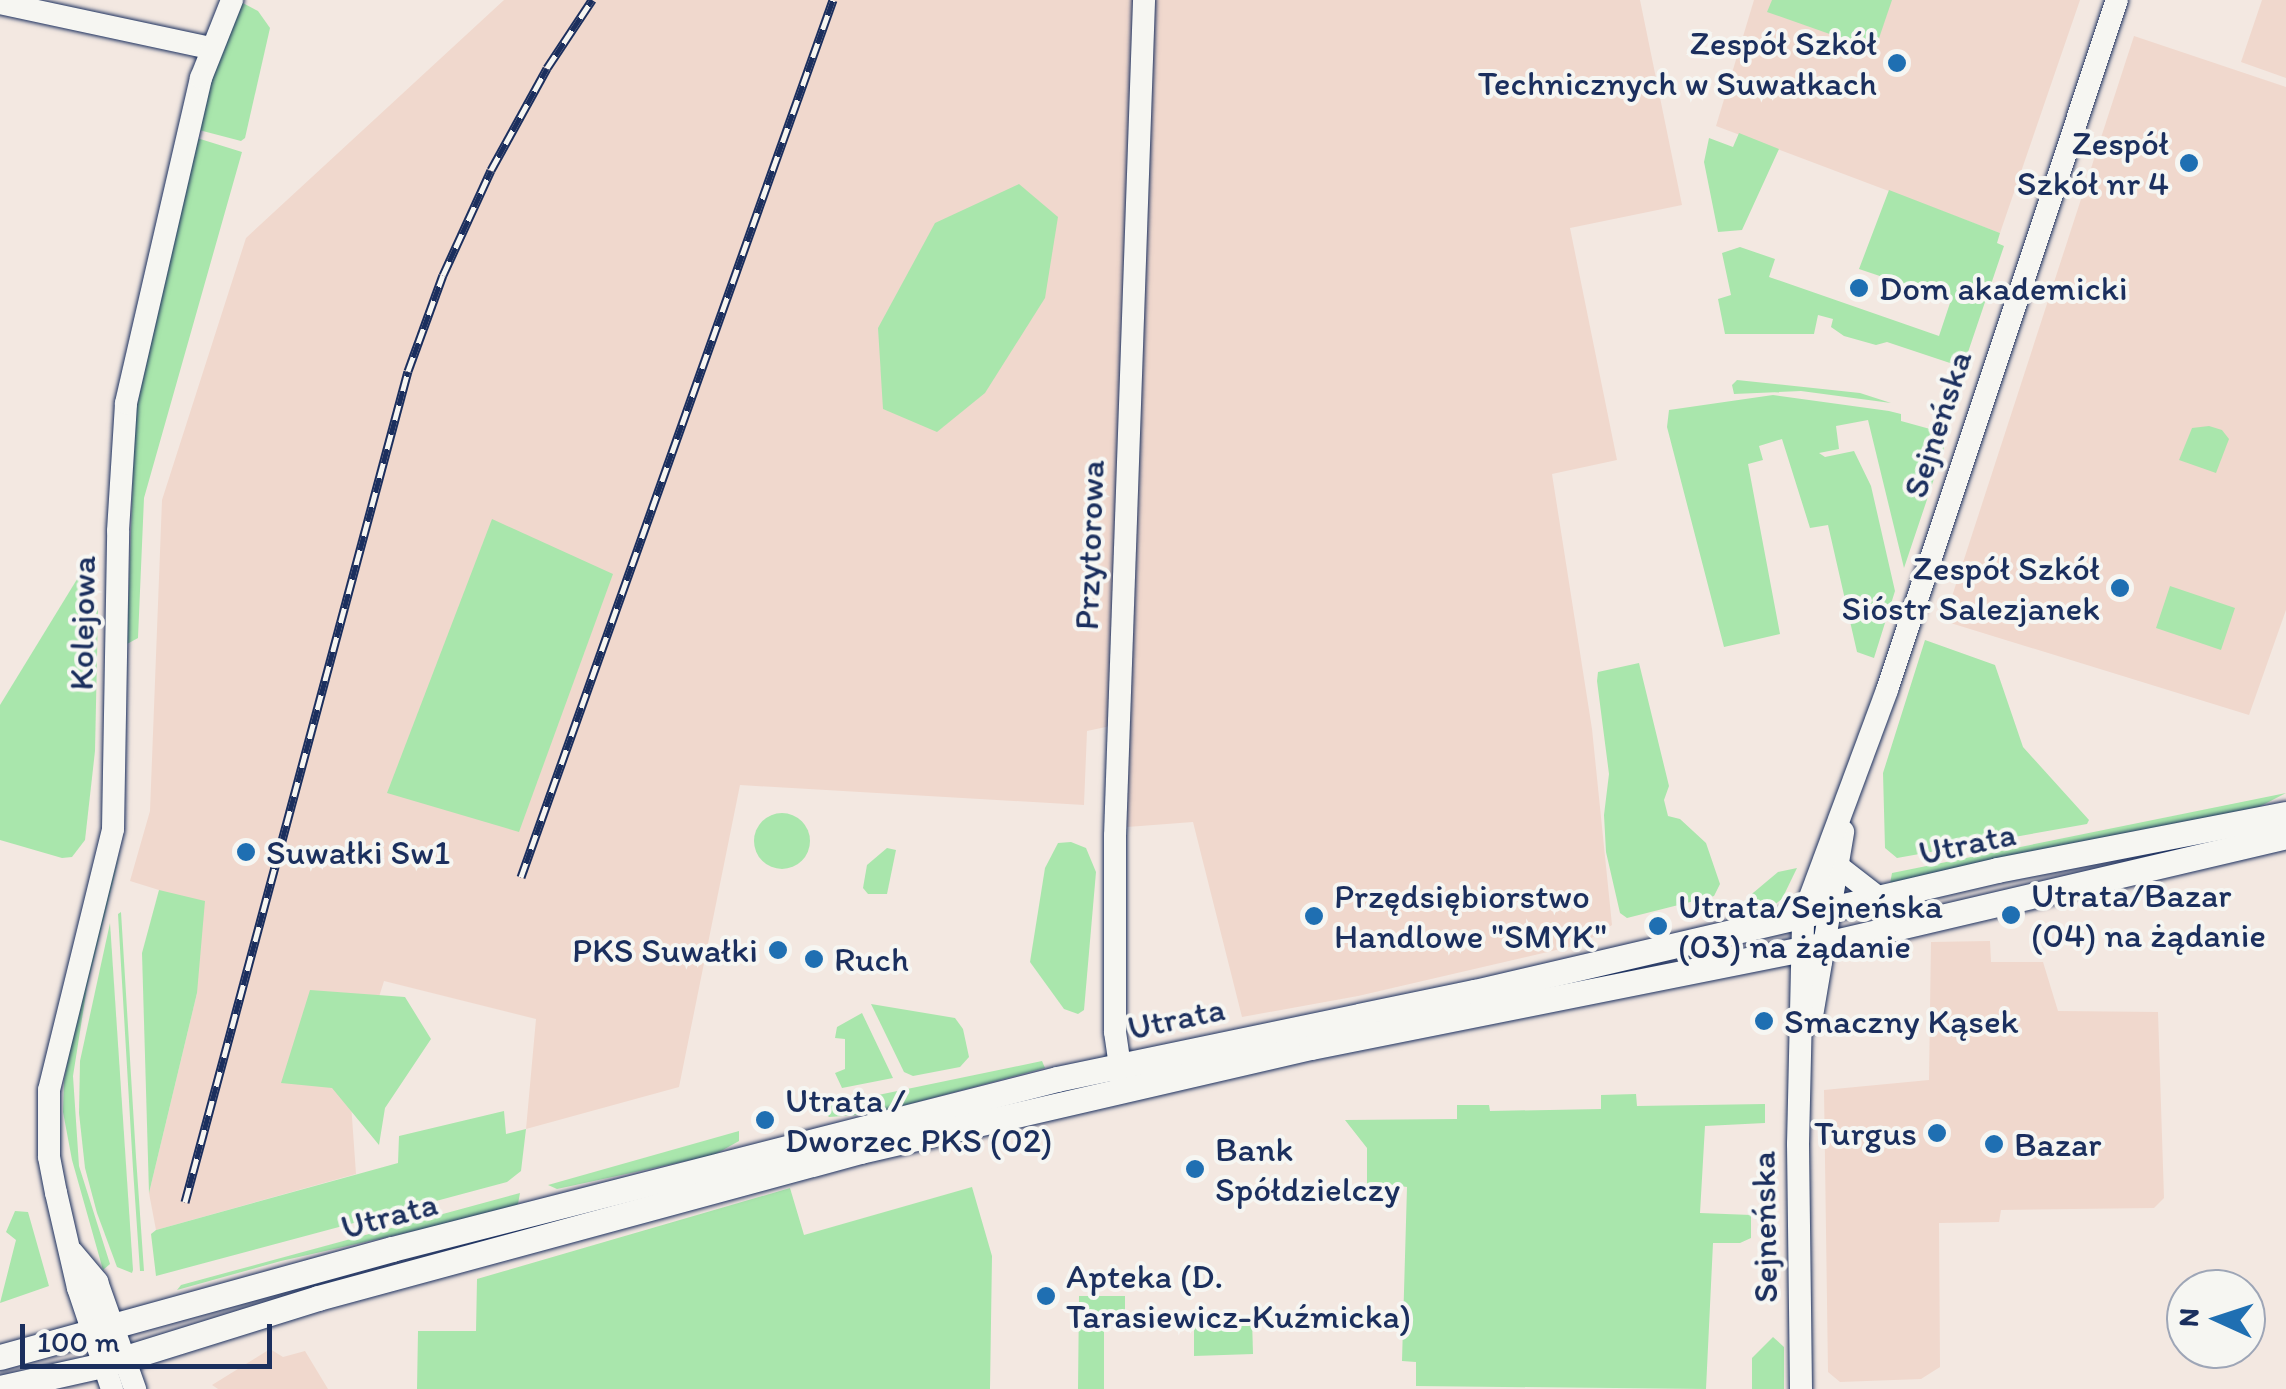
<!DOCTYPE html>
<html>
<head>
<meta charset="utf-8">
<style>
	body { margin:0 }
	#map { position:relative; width:2286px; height:1389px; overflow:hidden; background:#f3e8e1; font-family:Itim,sans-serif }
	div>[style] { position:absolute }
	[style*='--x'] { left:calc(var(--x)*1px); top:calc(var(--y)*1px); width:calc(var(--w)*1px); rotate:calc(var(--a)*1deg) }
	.built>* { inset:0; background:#f0d8cd }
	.green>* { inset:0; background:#a9e6ac }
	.round { border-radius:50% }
	.roads { filter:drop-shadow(0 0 2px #1b2f5e) drop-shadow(0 0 2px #1b2f5e) }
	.tertiary>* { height:22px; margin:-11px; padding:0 11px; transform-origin:11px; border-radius:11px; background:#f6f6f2 }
	.secondary>* { height:25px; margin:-12.5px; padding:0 12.5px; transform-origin:12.5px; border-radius:12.5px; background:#f6f6f2 }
	.rail>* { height:9px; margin-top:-4.5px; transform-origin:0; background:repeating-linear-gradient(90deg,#f6f6f2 0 15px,#1b2f5e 0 30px); box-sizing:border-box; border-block:2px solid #1b2f5e }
	.dots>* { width:28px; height:28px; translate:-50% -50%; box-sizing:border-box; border:5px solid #f6f6f2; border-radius:50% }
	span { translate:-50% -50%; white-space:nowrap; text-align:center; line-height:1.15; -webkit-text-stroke:8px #f6f6f2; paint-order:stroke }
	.poi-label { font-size:35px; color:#1b2f5e }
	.right { translate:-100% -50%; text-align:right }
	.left { translate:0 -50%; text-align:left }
	.street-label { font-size:35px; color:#1b2f5e }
	.north { position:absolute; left:2166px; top:1269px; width:100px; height:100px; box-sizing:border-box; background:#f6f6f2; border:2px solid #9ea6b7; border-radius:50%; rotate:273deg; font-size:28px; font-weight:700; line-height:40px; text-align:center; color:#1b2f5e }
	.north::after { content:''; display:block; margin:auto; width:35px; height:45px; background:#1f6fb2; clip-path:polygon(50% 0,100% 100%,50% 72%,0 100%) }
	.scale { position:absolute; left:20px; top:1324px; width:252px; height:45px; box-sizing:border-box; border:5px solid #1b2f5e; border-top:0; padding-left:12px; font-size:30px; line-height:35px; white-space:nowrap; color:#1b2f5e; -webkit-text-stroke:8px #f6f6f2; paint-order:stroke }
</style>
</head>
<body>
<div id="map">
	<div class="built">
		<div style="clip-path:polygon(504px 0,1640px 0,1682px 205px,1570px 228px,1617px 460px,1552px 474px,1592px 729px,1612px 925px,1582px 944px,1358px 996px,1242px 1017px,1193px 822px,1127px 827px,1129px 722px,1087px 731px,1084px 805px,740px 785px,679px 1087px,526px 1129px,536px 1019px,384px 981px,350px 1089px,356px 1174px,156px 1230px,149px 1193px,197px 993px,159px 890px,130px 881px,150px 811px,162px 500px,246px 238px)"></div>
		<div style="clip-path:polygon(1754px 0,2080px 0,2000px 233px,1716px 126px)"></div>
		<div style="clip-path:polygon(2262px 0,2286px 0,2286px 78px,2241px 62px)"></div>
		<div style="clip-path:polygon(2134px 36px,2286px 87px,2286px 610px,2249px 715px,1944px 621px)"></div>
		<div style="clip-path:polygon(1990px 941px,1991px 962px,2043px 962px,2058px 1011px,2158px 1012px,2164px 1198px,2154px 1208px,2001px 1210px,1999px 1222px,1939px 1223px,1940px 1367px,1921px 1379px,1840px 1382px,1828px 1372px,1824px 1090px,1929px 1080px,1931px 942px)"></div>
		<div style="clip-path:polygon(270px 1349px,283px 1357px,305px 1351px,328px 1389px,218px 1389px,212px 1385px)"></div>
	</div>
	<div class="green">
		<div style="clip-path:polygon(1772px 0,1892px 0,1875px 50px,1767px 12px)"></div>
		<div style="clip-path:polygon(241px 2px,258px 11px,270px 28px,245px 138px,241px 141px,199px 130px,212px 75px)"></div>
		<div style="clip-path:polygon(1739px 133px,1779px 149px,1742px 230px,1718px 232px,1704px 162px,1709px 138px,1733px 147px)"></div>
		<div style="clip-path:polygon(197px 138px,242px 152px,144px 498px,138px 638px,127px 644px,135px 415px)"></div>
		<div style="clip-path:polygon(1019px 184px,1058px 217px,1045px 298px,985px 393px,937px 432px,883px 409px,878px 328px,935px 223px)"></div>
		<div style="clip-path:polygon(1889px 190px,2000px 233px,1997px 243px,2004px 246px,1964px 364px,1959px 366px,1887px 342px,1876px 345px,1844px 336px,1831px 327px,1833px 319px,1818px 315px,1814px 334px,1725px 334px,1718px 299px,1731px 295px,1722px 253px,1740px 247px,1775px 259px,1769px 277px,1939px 336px,1951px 300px,1859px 269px)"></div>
		<div style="clip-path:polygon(1737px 380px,1860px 393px,1891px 403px,1801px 391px,1734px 394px,1732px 385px)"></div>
		<div style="clip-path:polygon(1773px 395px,1889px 411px,1901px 414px,1901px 421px,1930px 429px,1932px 424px,1944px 434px,1944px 449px,1904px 568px,1868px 420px,1836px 426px,1839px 449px,1819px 453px,1825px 457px,1854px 451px,1871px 486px,1895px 591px,1874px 658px,1857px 652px,1828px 525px,1810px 528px,1782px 439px,1759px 446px,1763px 460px,1748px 464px,1780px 634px,1724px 647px,1667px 427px,1669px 410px)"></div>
		<div style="clip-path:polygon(2209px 426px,2222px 430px,2229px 439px,2216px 473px,2179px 460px,2192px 428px)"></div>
		<div style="clip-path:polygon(492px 519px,613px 574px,519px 832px,387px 793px)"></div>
		<div style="clip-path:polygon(79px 576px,98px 610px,95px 751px,85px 840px,72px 857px,62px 858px,0 840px,0 705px)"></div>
		<div style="clip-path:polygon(2170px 586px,2235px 608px,2221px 650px,2156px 628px)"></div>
		<div style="clip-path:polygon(1925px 640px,1995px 665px,2023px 747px,2089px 820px,2087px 824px,1897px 858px,1885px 848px,1883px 773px)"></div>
		<div style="clip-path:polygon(1639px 663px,1669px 786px,1664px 800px,1668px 816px,1680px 819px,1706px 843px,1720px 884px,1714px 896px,1627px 918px,1620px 913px,1606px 852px,1604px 815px,1609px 774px,1597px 681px,1598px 672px)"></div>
		<div style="clip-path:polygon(2286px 793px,2257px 808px,1890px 884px,1892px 873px)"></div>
		<div class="round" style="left:754px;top:813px;width:56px;height:56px"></div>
		<div style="clip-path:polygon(1058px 843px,1071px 842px,1086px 848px,1096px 872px,1084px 1010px,1078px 1014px,1064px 1009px,1030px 962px,1045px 868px)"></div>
		<div style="clip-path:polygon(887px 848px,896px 850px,887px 894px,868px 894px,863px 888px,867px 865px)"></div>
		<div style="clip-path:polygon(121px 849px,87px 987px,73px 1076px,79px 1166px,110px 1264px,103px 1270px,72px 1160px,63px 1112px,64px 1081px,80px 994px)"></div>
		<div style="clip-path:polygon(1797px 868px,1782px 899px,1761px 915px,1746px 917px,1747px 898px,1778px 872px)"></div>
		<div style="clip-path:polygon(159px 890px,205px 901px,197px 993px,149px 1193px,142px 953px)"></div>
		<div style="clip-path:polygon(121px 912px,136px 1157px,144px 1271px,140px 1271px,133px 1169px,118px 914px)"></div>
		<div style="clip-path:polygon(110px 923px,133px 1270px,132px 1273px,117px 1267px,97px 1213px,85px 1168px,79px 1113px,80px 1061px)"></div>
		<div style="clip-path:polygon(310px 990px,405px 997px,431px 1039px,385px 1108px,379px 1145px,332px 1088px,281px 1083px)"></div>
		<div style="clip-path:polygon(871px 1004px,955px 1018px,963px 1029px,969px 1057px,960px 1067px,913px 1076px,904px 1072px)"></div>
		<div style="clip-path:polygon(862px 1013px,893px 1078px,842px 1088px,835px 1073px,845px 1069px,845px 1039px,835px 1038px,837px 1027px)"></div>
		<div style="clip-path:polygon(1042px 1061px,1045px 1068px,872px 1114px,829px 1117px,824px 1112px,825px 1106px)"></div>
		<div style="clip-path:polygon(1636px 1094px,1637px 1106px,1765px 1104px,1765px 1123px,1705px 1126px,1700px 1213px,1751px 1215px,1751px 1238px,1740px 1243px,1713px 1243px,1706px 1389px,1416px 1386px,1416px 1362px,1402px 1361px,1407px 1187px,1380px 1183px,1378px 1197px,1367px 1196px,1367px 1148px,1345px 1120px,1457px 1119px,1457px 1105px,1489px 1105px,1490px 1111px,1601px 1109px,1601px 1095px)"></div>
		<div style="clip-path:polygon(504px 1111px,506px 1134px,526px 1129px,521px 1171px,507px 1182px,156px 1276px,151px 1234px,156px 1230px,398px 1163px,399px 1136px)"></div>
		<div style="clip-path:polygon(739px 1131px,739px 1141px,714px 1155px,557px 1189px,548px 1185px)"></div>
		<div style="clip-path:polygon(972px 1187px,992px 1256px,990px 1389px,417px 1389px,418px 1331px,476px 1331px,477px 1279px,790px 1188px,804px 1235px)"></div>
		<div style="clip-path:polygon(520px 1193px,518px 1204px,507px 1210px,281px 1261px,177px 1290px,181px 1285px)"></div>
		<div style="clip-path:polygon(15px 1211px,28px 1212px,49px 1286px,0 1303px,16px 1240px,6px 1232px)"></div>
		<div style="clip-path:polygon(1079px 1296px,1125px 1296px,1125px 1321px,1104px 1321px,1104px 1389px,1078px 1389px)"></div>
		<div style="clip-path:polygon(1213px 1318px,1252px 1319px,1253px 1354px,1194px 1356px,1194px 1322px)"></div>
		<div style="clip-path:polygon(1773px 1337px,1784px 1347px,1784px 1389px,1752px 1389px,1752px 1358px)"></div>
	</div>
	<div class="roads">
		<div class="tertiary">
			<div style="--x:0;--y:3;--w:215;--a:12.1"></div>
			<div style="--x:1839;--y:867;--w:51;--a:37.8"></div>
			<div style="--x:1811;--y:1022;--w:193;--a:-80.4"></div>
			<div style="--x:1122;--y:1080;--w:49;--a:-98.3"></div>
			<div style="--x:1115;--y:1032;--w:196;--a:-90"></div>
			<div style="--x:1115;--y:836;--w:837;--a:-88.01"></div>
			<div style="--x:73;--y:1253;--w:38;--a:50"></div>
			<div style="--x:97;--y:1282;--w:114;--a:70.4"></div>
			<div style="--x:112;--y:1389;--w:107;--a:-108.6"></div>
			<div style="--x:78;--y:1288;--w:98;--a:-103"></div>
			<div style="--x:56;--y:1193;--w:37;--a:-101"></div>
			<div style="--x:49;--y:1157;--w:67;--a:-90"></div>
			<div style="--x:49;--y:1090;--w:269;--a:-76.2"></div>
			<div style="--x:113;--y:829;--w:298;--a:-89"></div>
			<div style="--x:118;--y:531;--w:128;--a:-86.4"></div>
			<div style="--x:126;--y:403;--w:334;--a:-77"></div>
			<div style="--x:201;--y:78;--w:84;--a:-68.3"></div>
			<div style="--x:1801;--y:1389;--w:245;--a:-90.7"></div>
			<div style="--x:1798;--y:1144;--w:228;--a:-88.7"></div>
			<div style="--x:1803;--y:916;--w:241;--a:-69.6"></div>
			<div style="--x:1887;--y:690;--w:727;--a:-71.57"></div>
		</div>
		<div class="secondary">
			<div style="--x:0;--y:1357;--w:407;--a:-15.4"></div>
			<div style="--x:392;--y:1249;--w:686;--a:-14.34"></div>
			<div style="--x:1057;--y:1079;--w:427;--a:-11.8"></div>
			<div style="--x:1475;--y:992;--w:536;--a:-13.15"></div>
			<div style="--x:1997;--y:870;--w:294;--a:-11"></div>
			<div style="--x:0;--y:1388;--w:106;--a:-12.6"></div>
			<div style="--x:103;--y:1365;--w:225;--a:-17.3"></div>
			<div style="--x:318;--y:1298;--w:562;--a:-15.17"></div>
			<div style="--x:860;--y:1151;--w:463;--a:-13"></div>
			<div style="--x:1311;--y:1047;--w:521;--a:-11.29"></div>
			<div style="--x:1822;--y:945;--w:477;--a:-13.2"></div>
		</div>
	</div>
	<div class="rail">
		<div style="--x:521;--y:877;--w:931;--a:-70.42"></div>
		<div style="--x:185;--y:1202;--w:860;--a:-74.98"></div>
		<div style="--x:408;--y:371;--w:102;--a:-70"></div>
		<div style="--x:443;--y:275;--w:115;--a:-65.4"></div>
		<div style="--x:491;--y:170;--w:116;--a:-61.2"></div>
		<div style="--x:547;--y:68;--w:82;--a:-56.5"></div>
	</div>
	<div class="dots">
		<div style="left:1897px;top:63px;background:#1f6fb2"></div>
		<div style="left:2189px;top:163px;background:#1f6fb2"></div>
		<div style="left:1859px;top:288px;background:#1f6fb2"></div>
		<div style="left:2120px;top:588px;background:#1f6fb2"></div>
		<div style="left:246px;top:852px;background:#1f6fb2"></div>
		<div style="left:2011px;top:915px;background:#1f6fb2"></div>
		<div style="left:1314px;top:916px;background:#1f6fb2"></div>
		<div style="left:1658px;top:926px;background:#1f6fb2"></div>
		<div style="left:778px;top:950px;background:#1f6fb2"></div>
		<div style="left:814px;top:959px;background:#1f6fb2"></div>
		<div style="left:1764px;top:1021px;background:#1f6fb2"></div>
		<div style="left:765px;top:1120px;background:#1f6fb2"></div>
		<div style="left:1937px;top:1133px;background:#1f6fb2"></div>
		<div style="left:1994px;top:1144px;background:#1f6fb2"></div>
		<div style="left:1195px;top:1169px;background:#1f6fb2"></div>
		<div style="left:1046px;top:1296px;background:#1f6fb2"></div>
	</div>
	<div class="poi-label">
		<span class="right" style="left:1877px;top:63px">Zespół Szkół<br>Technicznych w Suwałkach</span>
		<span class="right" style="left:2169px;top:163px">Zespół<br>Szkół nr 4</span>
		<span class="left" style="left:1879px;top:288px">Dom akademicki</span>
		<span class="right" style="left:2100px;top:588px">Zespół Szkół<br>Sióstr Salezjanek</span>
		<span class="left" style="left:266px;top:852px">Suwałki Sw1</span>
		<span class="left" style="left:2031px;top:915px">Utrata/Bazar<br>(04) na żądanie</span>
		<span class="left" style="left:1334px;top:916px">Przędsiębiorstwo<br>Handlowe "SMYK"</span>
		<span class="left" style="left:1678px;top:926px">Utrata/Sejneńska<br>(03) na żądanie</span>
		<span class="right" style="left:758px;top:950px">PKS Suwałki</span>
		<span class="left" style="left:834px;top:959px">Ruch</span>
		<span class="left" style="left:1784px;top:1021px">Smaczny Kąsek</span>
		<span class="left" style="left:785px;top:1120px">Utrata /<br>Dworzec PKS (02)</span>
		<span class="right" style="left:1917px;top:1133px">Turgus</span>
		<span class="left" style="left:2014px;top:1144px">Bazar</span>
		<span class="left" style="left:1215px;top:1169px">Bank<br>Spółdzielczy</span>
		<span class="left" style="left:1066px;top:1296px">Apteka (D.<br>Tarasiewicz-Kuźmicka)</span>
	</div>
	<div class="street-label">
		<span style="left:1937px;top:424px;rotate:-72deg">Sejneńska</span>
		<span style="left:1089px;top:545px;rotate:-88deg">Przytorowa</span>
		<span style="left:82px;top:623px;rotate:-89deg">Kolejowa</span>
		<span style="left:1967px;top:843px;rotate:-12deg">Utrata</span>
		<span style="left:1176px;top:1018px;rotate:-12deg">Utrata</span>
		<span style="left:389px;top:1215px;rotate:-15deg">Utrata</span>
		<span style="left:1764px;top:1227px;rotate:-91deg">Sejneńska</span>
	</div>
	<div class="north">N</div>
	<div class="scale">100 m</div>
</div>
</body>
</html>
